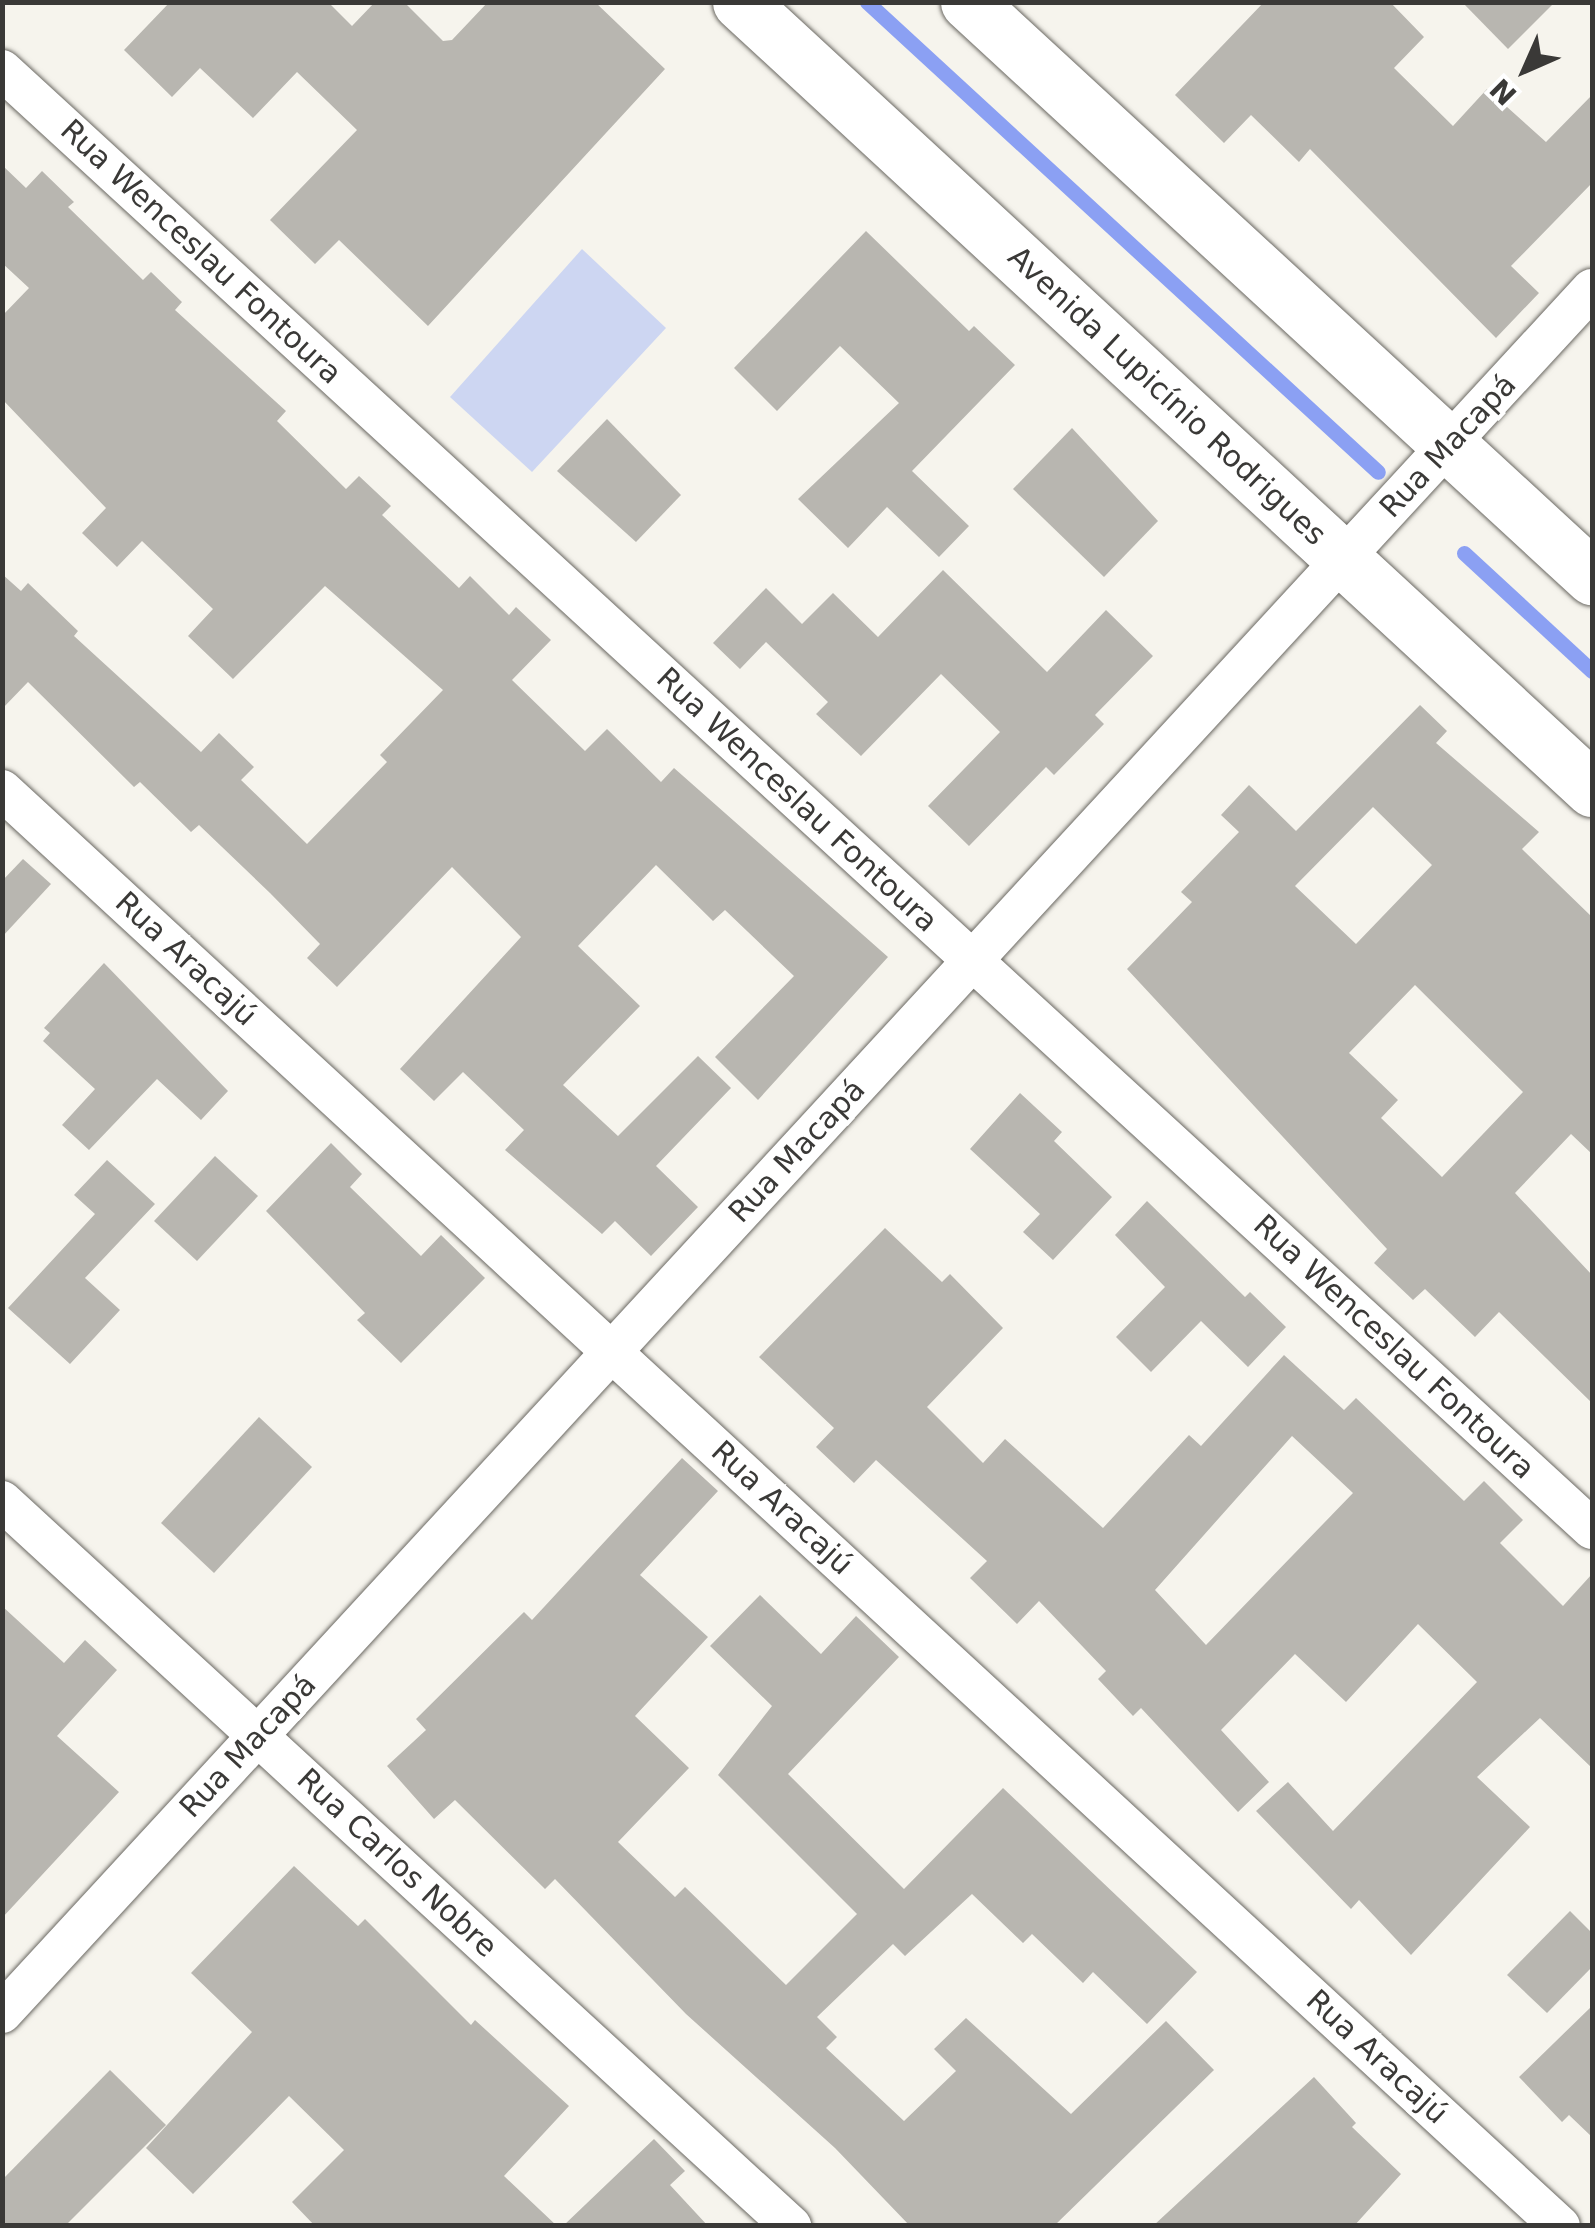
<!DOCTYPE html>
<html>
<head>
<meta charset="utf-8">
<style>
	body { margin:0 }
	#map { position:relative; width:1595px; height:2228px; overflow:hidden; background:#f6f4ed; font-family:"DejaVu Sans",sans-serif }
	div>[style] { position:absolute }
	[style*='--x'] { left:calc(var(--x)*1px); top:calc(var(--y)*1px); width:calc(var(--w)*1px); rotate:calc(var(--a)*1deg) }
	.green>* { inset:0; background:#cdd6f2 }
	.stream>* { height:15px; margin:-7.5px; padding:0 7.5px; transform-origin:7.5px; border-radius:7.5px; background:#8ba0f3 }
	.building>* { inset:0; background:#b8b6b0 }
	.roads { filter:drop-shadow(0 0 2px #6a6862) drop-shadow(0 0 2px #6a6862) }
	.street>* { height:40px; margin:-20px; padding:0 20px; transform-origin:20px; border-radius:20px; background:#fff }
	.secondary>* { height:55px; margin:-27.5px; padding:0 27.5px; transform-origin:27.5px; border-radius:27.5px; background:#fff }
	span { translate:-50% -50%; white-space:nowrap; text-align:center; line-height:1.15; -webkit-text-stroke:8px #fff; paint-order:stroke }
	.street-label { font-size:30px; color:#3a3937 }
	.frame { position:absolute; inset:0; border:5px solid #3a3937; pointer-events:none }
	.north { position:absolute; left:1475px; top:20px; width:100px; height:100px; -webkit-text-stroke:8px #fff; paint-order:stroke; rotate:225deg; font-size:28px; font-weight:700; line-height:40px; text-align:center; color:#3a3937 }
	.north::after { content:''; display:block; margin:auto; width:35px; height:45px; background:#3a3937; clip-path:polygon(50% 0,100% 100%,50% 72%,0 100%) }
</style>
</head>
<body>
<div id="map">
	<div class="green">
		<div style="clip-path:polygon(582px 249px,666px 328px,532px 472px,450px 397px)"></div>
	</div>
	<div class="stream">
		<div style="--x:867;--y:2;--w:694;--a:42.61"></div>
		<div style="--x:1464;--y:553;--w:174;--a:42.7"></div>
	</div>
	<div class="building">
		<div style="clip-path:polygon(170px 2px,328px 2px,352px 26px,375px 2px,404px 2px,443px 41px,452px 40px,488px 2px,595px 2px,665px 69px,428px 326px,339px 240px,315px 264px,270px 220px,357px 130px,297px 72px,253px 118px,200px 68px,172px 97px,124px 50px)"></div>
		<div style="clip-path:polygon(1264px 2px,1390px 2px,1424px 37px,1394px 68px,1453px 126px,1487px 89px,1546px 142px,1592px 95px,1592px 183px,1511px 266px,1539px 293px,1496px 338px,1310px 149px,1299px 162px,1251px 115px,1224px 143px,1175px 95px)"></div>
		<div style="clip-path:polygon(1462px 2px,1555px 2px,1508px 49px)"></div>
		<div style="clip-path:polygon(2px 165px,26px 188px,42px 171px,74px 202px,68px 207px,143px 280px,151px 272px,182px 302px,175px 310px,286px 411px,277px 421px,346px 489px,359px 476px,391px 506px,382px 515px,459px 588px,470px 576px,509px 615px,516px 607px,551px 640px,512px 680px,585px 751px,607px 729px,661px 782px,674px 768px,888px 957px,758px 1100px,715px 1057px,794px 976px,725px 910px,713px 921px,656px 865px,578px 946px,640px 1006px,563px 1085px,618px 1136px,698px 1056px,731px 1088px,656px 1166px,698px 1207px,651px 1256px,615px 1221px,602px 1234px,505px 1150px,524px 1130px,463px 1072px,434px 1101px,400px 1069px,521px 937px,452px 867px,337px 987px,307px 958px,320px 944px,270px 893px,199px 825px,191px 832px,140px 782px,134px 787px,28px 682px,2px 709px,2px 574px,21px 591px,28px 583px,78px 631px,74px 636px,201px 752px,219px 733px,254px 767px,241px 780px,307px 844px,387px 762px,380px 755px,443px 690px,325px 586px,233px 679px,188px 636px,213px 609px,142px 541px,117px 567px,82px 533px,106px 508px,2px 399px,2px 316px,29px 288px,2px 263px)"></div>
		<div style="clip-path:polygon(866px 231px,969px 331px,974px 326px,1015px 365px,912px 471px,969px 526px,939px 557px,887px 507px,848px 548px,798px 499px,899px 403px,840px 346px,777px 411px,734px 368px)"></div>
		<div style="clip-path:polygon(607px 419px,681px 495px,636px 542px,557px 471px)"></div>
		<div style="clip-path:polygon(1072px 428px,1158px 521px,1104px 577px,1013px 489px)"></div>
		<div style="clip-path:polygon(943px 570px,1047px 672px,1106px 610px,1153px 656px,1095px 715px,1104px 724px,1054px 775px,1046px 767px,969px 846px,928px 806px,1000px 732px,941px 674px,861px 756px,816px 714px,828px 702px,766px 642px,740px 669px,713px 643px,766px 588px,802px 624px,833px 593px,878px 637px)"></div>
		<div style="clip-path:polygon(evenodd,1420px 705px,1447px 731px,1436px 743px,1539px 832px,1522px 849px,1592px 917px,1592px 1154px,1571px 1134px,1515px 1193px,1592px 1275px,1592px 1403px,1499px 1312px,1475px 1337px,1425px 1289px,1413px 1300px,1374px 1263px,1387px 1249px,1127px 969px,1192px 902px,1181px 892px,1239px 832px,1221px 815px,1249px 785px,1296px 831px,1420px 705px,1373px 807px,1432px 865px,1356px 944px,1295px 886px,1373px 807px,1420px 705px,1415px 985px,1523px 1092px,1442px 1177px,1381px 1118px,1398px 1100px,1349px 1053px,1415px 985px)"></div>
		<div style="clip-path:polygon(23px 859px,51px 884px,2px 937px,2px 881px)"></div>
		<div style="clip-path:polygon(104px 963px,228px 1091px,201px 1120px,157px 1079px,89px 1150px,62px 1125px,95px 1089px,43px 1041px,50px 1033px,44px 1028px)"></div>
		<div style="clip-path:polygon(1020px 1093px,1062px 1132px,1054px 1141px,1112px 1197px,1053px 1260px,1023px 1232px,1040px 1214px,970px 1149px)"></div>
		<div style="clip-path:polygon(331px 1143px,362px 1174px,350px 1187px,421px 1256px,441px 1235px,485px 1278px,401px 1363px,357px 1320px,365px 1313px,266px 1211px)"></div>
		<div style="clip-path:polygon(215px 1156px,258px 1196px,197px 1261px,154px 1221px)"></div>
		<div style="clip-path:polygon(107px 1160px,155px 1204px,85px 1278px,120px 1310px,70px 1364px,8px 1308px,95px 1214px,74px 1195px)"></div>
		<div style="clip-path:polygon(1147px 1201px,1245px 1297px,1250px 1292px,1286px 1327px,1248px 1367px,1201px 1321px,1151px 1372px,1116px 1337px,1165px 1287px,1115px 1235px)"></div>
		<div style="clip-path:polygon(evenodd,885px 1228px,942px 1282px,950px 1274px,1003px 1328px,927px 1407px,983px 1463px,1005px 1439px,1103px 1528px,1189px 1435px,1201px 1446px,1284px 1355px,1344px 1410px,1356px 1398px,1464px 1501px,1484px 1481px,1523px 1520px,1500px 1543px,1563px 1606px,1592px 1574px,1592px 1768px,1540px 1718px,1477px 1777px,1530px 1827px,1411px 1955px,1359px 1900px,1351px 1909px,1256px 1811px,1288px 1782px,1333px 1831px,1477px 1682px,1418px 1624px,1346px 1702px,1295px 1654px,1221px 1730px,1269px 1782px,1238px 1812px,1141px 1708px,1133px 1716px,1098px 1679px,1106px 1671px,1039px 1601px,1017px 1624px,970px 1578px,987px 1561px,876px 1460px,854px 1483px,816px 1447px,834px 1428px,759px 1357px,885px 1228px,1292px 1436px,1353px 1493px,1206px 1645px,1155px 1590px,1292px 1436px)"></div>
		<div style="clip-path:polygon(259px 1417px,312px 1467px,214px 1573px,161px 1523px)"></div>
		<div style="clip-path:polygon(682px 1458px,718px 1491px,640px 1575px,708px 1637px,635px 1716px,689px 1768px,618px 1842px,675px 1897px,685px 1887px,786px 1985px,857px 1914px,718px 1775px,772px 1706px,710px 1646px,760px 1595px,821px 1654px,856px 1616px,899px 1657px,788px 1774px,904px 1889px,1003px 1788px,1197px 1972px,1147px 2024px,1093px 1972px,1083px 1983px,1032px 1934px,1023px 1943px,972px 1894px,905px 1956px,893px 1944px,817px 2017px,837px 2037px,826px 2048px,904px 2121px,956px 2071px,934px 2049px,966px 2018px,1071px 2114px,1166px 2021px,1214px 2070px,1054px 2226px,910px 2226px,835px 2148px,686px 2014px,555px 1879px,545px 1889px,455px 1800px,434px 1819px,387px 1766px,426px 1730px,416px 1719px,524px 1612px,532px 1620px)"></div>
		<div style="clip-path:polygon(2px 1606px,64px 1663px,85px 1640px,117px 1670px,57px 1736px,119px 1792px,2px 1918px)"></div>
		<div style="clip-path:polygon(294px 1866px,358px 1926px,365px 1919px,471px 2025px,475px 2020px,569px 2106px,504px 2176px,557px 2226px,315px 2226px,292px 2202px,344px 2150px,289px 2096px,193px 2194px,146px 2148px,252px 2032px,191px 1973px)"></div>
		<div style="clip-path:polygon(1570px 1911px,1592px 1933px,1592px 1967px,1547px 2013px,1507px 1975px)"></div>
		<div style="clip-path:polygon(1592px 2006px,1592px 2137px,1569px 2115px,1562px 2122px,1519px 2077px)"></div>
		<div style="clip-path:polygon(110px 2070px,166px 2125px,65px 2226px,2px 2226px,2px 2180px)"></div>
		<div style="clip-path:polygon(1314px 2077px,1356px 2123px,1352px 2127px,1401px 2174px,1354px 2226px,1153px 2226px)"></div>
		<div style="clip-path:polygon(654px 2139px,685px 2171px,670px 2185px,708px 2226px,563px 2226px)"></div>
	</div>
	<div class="roads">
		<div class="street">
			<div style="--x:2;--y:70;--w:2158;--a:42.54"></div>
			<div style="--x:2;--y:790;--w:2119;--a:42.67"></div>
			<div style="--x:2;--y:1501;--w:1072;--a:42.58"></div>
			<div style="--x:2;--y:2013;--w:2345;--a:-47.32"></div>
		</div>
		<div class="secondary">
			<div style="--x:740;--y:2;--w:1160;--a:42.73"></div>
			<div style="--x:968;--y:2;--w:849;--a:42.66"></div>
		</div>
	</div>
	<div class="street-label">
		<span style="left:201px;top:252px;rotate:43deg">Rua Wenceslau Fontoura</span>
		<span style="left:1167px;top:396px;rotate:43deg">Avenida Lupicínio Rodrigues</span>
		<span style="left:1448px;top:446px;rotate:-47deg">Rua Macapá</span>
		<span style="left:797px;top:800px;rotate:43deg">Rua Wenceslau Fontoura</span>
		<span style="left:186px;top:959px;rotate:43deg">Rua Aracajú</span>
		<span style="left:797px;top:1151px;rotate:-47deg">Rua Macapá</span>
		<span style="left:1394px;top:1347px;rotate:43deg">Rua Wenceslau Fontoura</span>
		<span style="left:782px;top:1508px;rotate:43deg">Rua Aracajú</span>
		<span style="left:248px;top:1746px;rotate:-47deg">Rua Macapá</span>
		<span style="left:397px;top:1863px;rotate:43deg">Rua Carlos Nobre</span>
		<span style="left:1377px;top:2057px;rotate:43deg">Rua Aracajú</span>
	</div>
	<div class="frame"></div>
	<div class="north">N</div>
</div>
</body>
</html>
